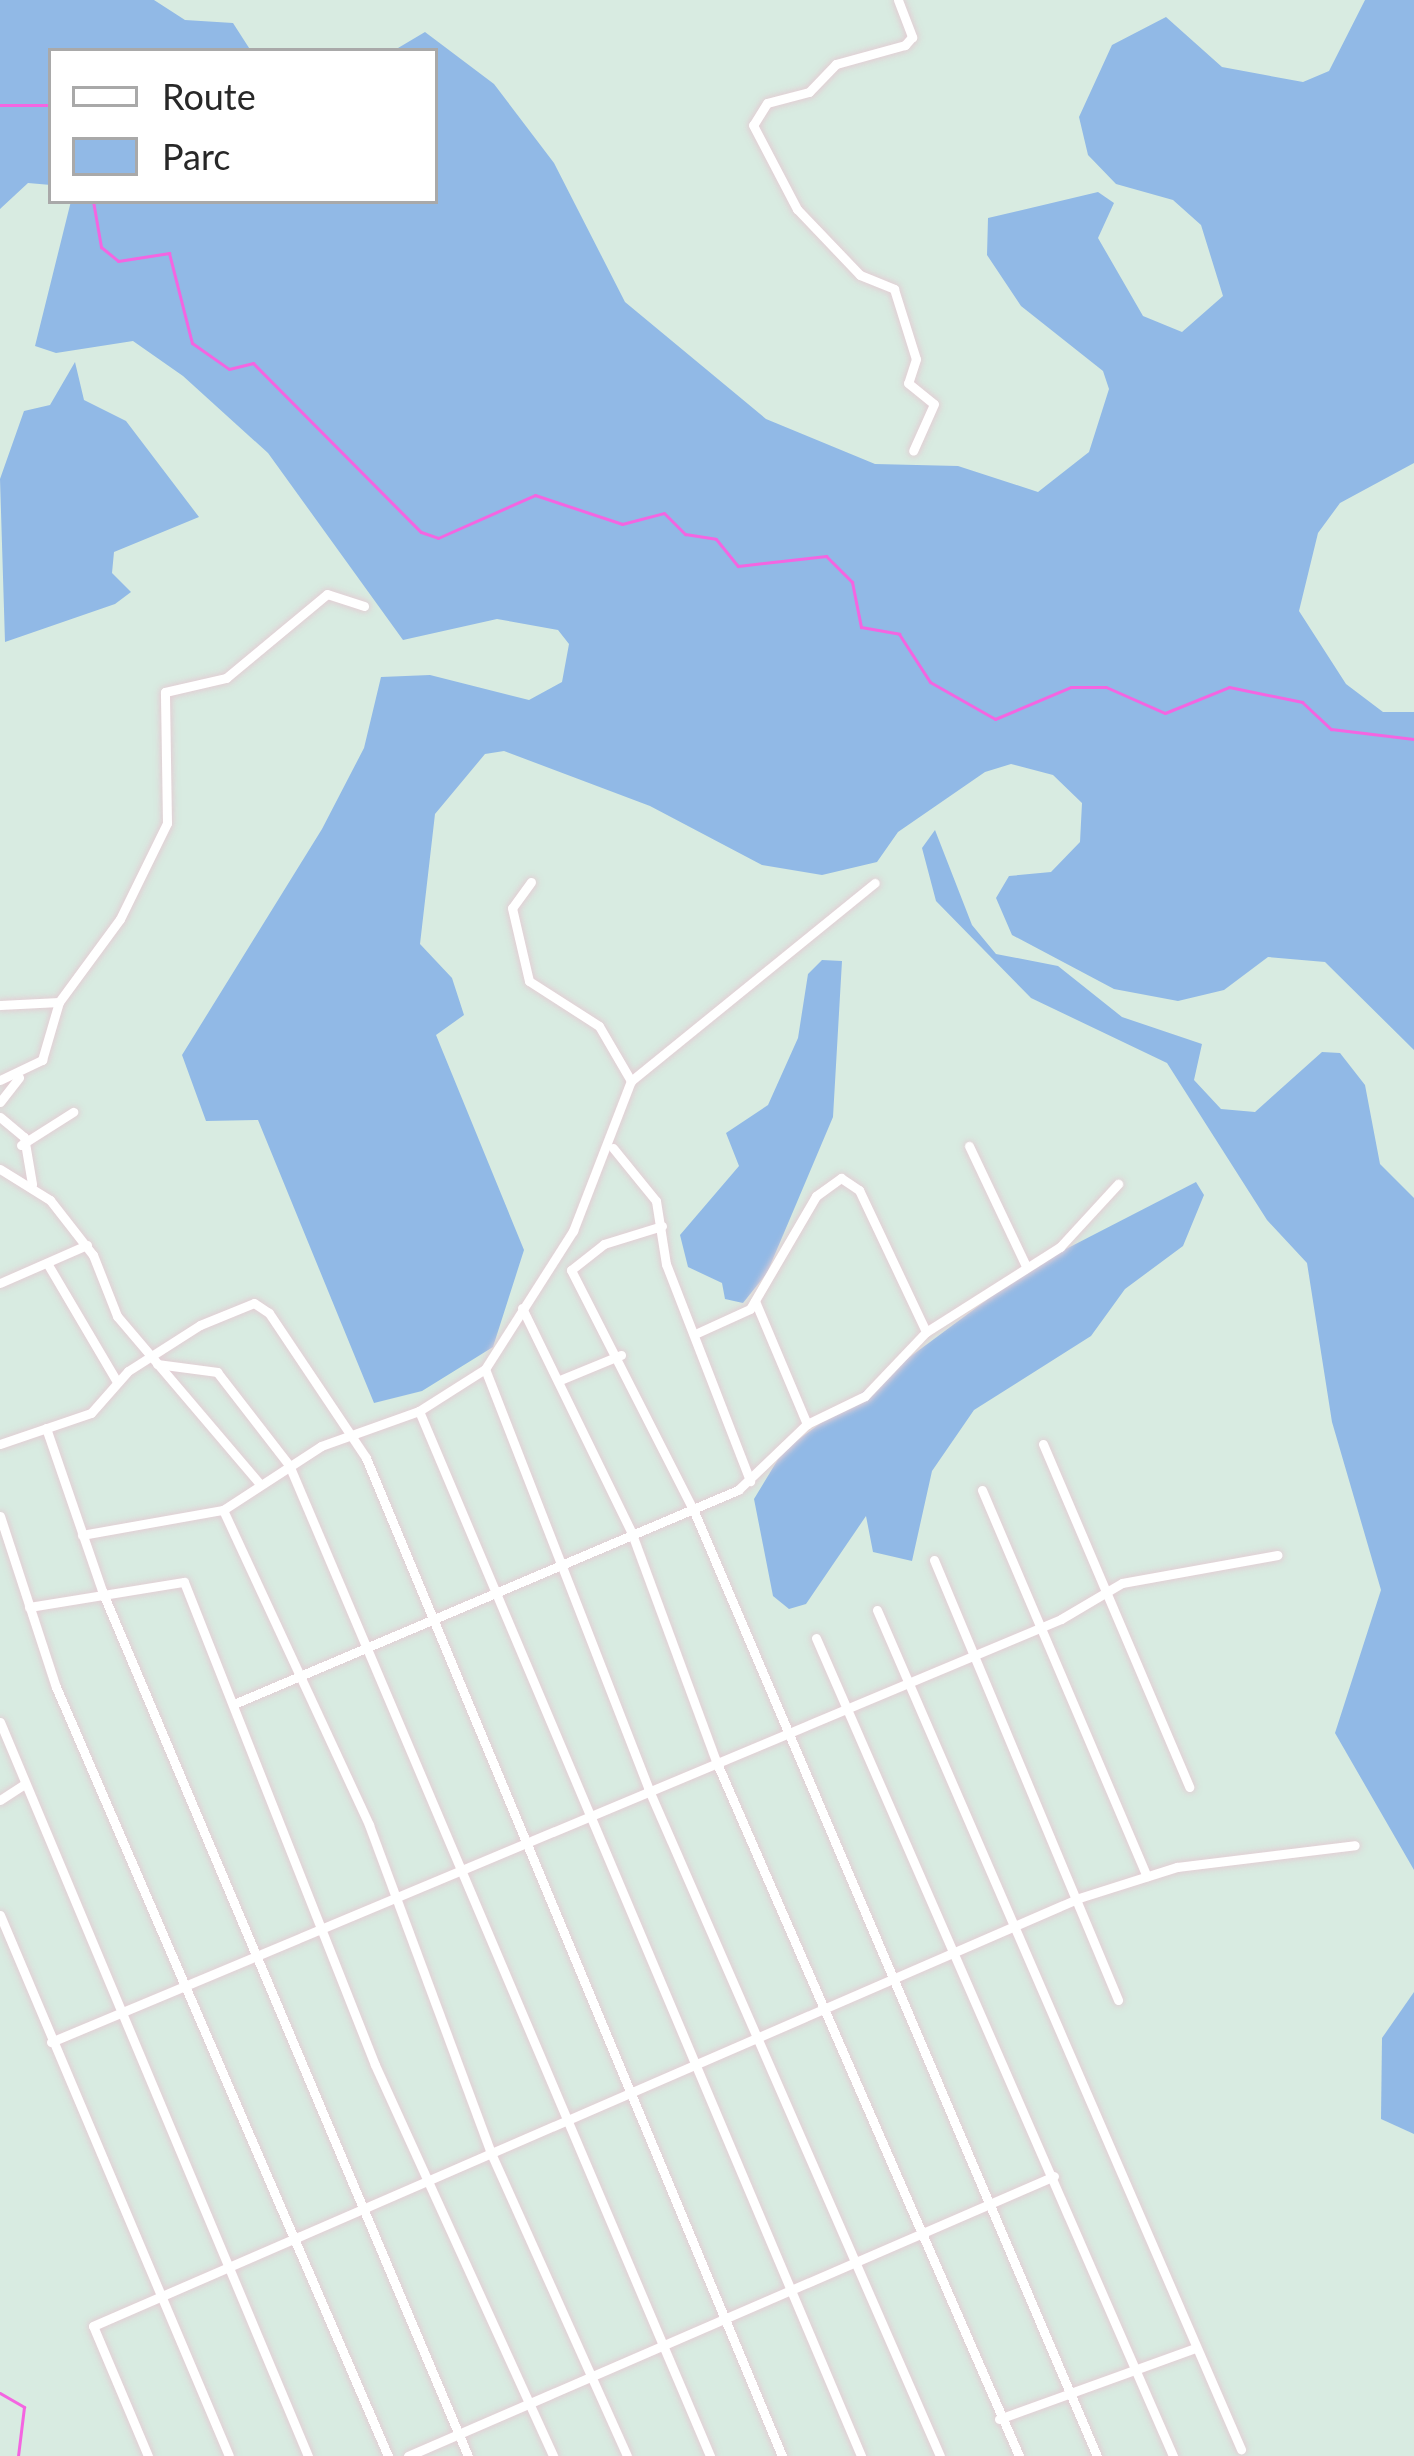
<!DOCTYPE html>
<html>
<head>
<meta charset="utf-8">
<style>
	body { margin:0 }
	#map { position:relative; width:1414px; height:2456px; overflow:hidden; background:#d8ebe1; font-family:Lato,sans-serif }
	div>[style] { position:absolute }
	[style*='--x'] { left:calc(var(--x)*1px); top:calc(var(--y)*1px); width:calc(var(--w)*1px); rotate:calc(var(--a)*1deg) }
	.green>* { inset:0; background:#91b9e6 }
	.stream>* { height:3px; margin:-1.5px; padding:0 1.5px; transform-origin:1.5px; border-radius:1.5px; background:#f465e1 }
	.roads { filter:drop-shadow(0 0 3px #e2ced4) drop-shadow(0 0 3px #e2ced4) }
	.minor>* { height:9px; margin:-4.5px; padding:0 4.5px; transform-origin:4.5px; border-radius:4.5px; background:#fff }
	span { translate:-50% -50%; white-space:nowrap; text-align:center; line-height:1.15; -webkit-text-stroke:12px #fff; paint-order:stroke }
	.legend { position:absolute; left:48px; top:48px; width:390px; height:156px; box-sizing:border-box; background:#fff; border:3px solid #a9a9a9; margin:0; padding:15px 21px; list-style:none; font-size:36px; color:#282828 }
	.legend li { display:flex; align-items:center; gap:24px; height:60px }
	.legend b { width:60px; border:3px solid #a9a9a9 }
</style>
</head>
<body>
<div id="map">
	<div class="green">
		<div style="clip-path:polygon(0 0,154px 0,185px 20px,233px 23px,251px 51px,51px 51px,51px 185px,28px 183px,0 209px)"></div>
		<div style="clip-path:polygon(1365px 0,1414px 0,1414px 463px,1340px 503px,1318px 533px,1299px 611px,1346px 684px,1383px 712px,1414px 712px,1414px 1050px,1325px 962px,1268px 957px,1224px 990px,1178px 1001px,1114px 989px,1012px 935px,996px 898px,1009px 876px,1051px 872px,1080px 842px,1082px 803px,1053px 775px,1011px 764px,985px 772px,898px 832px,877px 862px,822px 875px,762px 865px,650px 806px,504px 751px,485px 754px,435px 814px,420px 944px,452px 978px,464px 1015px,436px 1035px,524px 1250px,493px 1347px,422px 1391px,374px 1403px,258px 1120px,206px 1121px,182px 1055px,322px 829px,364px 748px,381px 677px,430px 675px,529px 700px,562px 682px,569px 644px,558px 630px,497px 619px,403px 640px,268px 453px,183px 376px,133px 341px,56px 353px,35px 346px,71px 201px,435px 201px,435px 51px,393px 51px,425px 32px,494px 84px,554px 163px,625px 302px,766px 419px,875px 464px,958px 466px,1038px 492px,1089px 452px,1109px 389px,1103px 371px,1021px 306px,987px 255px,988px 218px,1098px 192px,1114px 203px,1098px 238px,1143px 316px,1182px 332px,1223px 296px,1201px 225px,1173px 200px,1116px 184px,1088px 155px,1079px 117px,1112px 45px,1166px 17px,1222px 67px,1303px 82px,1329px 71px)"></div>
		<div style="clip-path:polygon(75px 362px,84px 400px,126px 421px,199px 517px,114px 552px,112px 573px,131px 592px,115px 604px,5px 642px,0 479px,24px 411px,50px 405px)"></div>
		<div style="clip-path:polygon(935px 830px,972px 925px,996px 954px,1058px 966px,1122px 1017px,1202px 1044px,1194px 1080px,1221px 1109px,1255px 1112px,1322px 1052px,1340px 1053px,1365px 1085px,1380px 1164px,1414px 1198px,1414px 1870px,1335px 1733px,1381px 1590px,1332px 1422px,1307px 1263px,1267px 1220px,1167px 1063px,1031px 998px,936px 901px,922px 848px)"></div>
		<div style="clip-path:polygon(822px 960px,842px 961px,833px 1117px,767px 1273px,743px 1303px,725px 1299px,722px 1283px,688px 1267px,680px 1235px,739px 1166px,726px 1133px,768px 1105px,798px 1038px,808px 974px)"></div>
		<div style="clip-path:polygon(1196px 1182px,1204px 1195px,1183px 1246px,1125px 1289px,1091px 1336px,974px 1410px,932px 1471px,912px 1561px,873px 1552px,866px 1516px,806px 1604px,789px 1609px,773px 1596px,754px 1499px,783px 1451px,1031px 1267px)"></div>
		<div style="clip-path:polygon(1414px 1992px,1414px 2134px,1381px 2119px,1382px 2038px)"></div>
	</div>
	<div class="stream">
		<div style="--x:0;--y:105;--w:51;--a:0"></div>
		<div style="--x:93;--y:201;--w:47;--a:80.1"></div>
		<div style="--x:101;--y:247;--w:22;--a:39"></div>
		<div style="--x:118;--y:261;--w:52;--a:-8.9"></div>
		<div style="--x:169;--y:253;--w:93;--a:75.7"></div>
		<div style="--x:192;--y:343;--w:45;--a:35.1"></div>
		<div style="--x:229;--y:369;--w:25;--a:-14"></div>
		<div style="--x:253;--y:363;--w:238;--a:45.2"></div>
		<div style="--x:421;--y:532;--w:18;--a:19"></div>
		<div style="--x:438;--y:538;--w:106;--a:-23.9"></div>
		<div style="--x:535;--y:495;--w:92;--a:18.4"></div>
		<div style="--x:622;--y:524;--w:43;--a:-14.7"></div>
		<div style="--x:664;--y:513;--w:30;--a:45"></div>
		<div style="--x:685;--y:534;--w:31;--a:9"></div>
		<div style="--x:716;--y:539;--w:35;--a:51"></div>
		<div style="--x:738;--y:566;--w:89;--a:-6.5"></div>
		<div style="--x:826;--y:556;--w:37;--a:45"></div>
		<div style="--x:852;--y:582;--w:46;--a:78.7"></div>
		<div style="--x:861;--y:627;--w:39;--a:10"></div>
		<div style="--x:899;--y:634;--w:57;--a:57.1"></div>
		<div style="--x:930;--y:682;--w:75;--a:29.6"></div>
		<div style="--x:995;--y:719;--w:82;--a:-22.8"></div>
		<div style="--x:1071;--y:687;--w:35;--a:0"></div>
		<div style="--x:1106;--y:687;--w:64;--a:23.8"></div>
		<div style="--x:1165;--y:713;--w:69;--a:-22.1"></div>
		<div style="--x:1229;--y:687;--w:75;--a:11.6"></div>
		<div style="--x:1302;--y:702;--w:40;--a:43"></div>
		<div style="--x:1331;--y:729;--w:84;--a:6.9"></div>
		<div style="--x:0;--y:2393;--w:28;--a:30"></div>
		<div style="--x:24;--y:2407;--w:49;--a:97"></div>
	</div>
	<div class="roads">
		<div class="minor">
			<div style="--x:898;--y:0;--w:40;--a:69"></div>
			<div style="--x:912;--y:37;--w:11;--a:131"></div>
			<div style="--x:905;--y:45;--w:72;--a:164.6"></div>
			<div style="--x:836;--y:64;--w:39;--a:134"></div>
			<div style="--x:809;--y:92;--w:43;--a:165.3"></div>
			<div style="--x:767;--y:103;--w:26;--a:122"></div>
			<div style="--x:753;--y:125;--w:95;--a:62.4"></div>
			<div style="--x:797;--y:209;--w:91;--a:46.3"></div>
			<div style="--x:860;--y:275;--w:37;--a:22"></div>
			<div style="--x:894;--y:289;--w:73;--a:72.6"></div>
			<div style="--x:916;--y:359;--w:25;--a:108"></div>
			<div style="--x:908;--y:383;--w:33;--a:39"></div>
			<div style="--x:934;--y:404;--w:51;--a:114.1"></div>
			<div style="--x:531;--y:882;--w:32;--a:126"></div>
			<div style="--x:512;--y:908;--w:75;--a:76.9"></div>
			<div style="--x:529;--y:981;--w:83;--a:32.7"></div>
			<div style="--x:599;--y:1026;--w:64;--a:59.8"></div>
			<div style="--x:0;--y:1005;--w:59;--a:-2.9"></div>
			<div style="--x:59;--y:1002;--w:103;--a:-53.7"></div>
			<div style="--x:120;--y:919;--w:107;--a:-63.9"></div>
			<div style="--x:167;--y:823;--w:131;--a:-90.9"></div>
			<div style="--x:165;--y:692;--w:63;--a:-12.9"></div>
			<div style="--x:226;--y:678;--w:131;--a:-39.7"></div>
			<div style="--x:327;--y:594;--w:39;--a:18"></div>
			<div style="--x:0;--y:1080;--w:47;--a:-25.5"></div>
			<div style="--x:42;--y:1060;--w:60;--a:-73.7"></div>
			<div style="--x:0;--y:1102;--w:31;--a:-52"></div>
			<div style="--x:0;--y:1117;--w:31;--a:40"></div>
			<div style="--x:24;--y:1137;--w:48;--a:80.3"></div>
			<div style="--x:21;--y:1145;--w:62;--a:-32.4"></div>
			<div style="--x:969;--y:1146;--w:133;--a:64.6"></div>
			<div style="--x:613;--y:1148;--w:68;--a:50.9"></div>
			<div style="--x:656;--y:1201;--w:64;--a:81"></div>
			<div style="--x:666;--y:1264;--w:233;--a:68.8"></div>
			<div style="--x:0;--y:1169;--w:59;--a:31.8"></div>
			<div style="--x:50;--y:1200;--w:70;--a:52"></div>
			<div style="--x:93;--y:1255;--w:66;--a:68.5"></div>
			<div style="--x:117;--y:1316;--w:221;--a:49.6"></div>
			<div style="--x:662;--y:1226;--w:61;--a:162.8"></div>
			<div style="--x:604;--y:1244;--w:42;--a:141.8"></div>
			<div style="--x:571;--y:1270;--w:268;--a:63"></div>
			<div style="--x:693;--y:1509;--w:1030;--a:66.9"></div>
			<div style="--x:47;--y:1263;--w:138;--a:59.5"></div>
			<div style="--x:0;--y:1283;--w:95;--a:-23.6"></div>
			<div style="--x:755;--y:1301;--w:134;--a:67.1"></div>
			<div style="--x:522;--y:1308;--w:251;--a:64"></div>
			<div style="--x:632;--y:1534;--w:242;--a:69.7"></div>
			<div style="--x:716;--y:1761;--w:758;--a:66.44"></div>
			<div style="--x:695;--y:1334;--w:60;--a:-24.4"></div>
			<div style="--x:750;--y:1309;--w:131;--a:-59.7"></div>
			<div style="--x:816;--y:1196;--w:31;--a:-36"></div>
			<div style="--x:841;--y:1178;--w:22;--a:34"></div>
			<div style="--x:859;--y:1190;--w:157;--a:64.7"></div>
			<div style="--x:157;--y:1364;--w:61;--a:7.6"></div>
			<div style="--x:217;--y:1372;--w:118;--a:52.3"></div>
			<div style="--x:289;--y:1465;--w:1077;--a:66.98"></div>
			<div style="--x:485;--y:1369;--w:450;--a:68.7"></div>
			<div style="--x:648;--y:1788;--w:729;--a:66.39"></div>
			<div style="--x:560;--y:1380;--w:66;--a:-22.3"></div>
			<div style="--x:419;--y:1411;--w:1135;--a:67.07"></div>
			<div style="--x:46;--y:1428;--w:172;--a:71"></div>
			<div style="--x:102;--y:1591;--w:939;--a:67.07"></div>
			<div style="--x:0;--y:1444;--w:96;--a:-18.8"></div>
			<div style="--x:91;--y:1413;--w:56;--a:-48.6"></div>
			<div style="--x:128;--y:1371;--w:85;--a:-32.6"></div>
			<div style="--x:200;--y:1325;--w:58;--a:-22.2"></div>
			<div style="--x:254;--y:1303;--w:18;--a:34"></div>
			<div style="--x:269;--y:1313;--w:174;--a:56.2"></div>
			<div style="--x:366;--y:1458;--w:1081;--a:67.37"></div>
			<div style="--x:1043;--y:1444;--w:373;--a:66.9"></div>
			<div style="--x:982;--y:1490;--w:420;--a:66.9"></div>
			<div style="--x:223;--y:1510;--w:347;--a:65.1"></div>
			<div style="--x:369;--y:1825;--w:348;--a:69.6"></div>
			<div style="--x:490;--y:2151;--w:334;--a:65.8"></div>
			<div style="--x:0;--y:1516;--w:180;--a:71.9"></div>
			<div style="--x:56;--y:1687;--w:838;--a:66.65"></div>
			<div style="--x:82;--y:1535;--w:143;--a:-10.1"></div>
			<div style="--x:223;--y:1510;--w:117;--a:-33.1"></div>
			<div style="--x:321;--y:1446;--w:104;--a:-19.7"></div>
			<div style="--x:419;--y:1411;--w:78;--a:-32.5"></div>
			<div style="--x:485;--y:1369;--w:164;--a:-57.5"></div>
			<div style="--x:573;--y:1231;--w:161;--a:-68.9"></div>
			<div style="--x:631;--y:1081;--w:314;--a:-39.1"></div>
			<div style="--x:934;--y:1560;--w:477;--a:67.3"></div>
			<div style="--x:29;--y:1607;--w:157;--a:-9.2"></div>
			<div style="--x:184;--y:1582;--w:519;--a:68.42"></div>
			<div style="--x:375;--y:2065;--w:430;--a:65.5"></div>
			<div style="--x:877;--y:1610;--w:915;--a:66.55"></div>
			<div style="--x:816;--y:1638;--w:893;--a:66.42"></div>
			<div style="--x:234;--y:1704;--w:548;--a:-23.01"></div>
			<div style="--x:738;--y:1490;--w:95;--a:-43.7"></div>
			<div style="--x:807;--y:1424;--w:64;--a:-25.8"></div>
			<div style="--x:865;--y:1396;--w:88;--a:-46.4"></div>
			<div style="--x:926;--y:1332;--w:159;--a:-32.4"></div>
			<div style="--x:1060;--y:1247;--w:86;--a:-47.4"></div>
			<div style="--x:0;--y:1722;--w:796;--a:67.24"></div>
			<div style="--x:0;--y:1800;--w:27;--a:-33"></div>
			<div style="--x:0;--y:1915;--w:587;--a:67.06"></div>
			<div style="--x:51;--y:2042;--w:1095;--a:-22.72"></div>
			<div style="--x:1061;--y:1619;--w:71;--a:-30.5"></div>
			<div style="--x:1122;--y:1583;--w:158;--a:-10.2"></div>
			<div style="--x:999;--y:2419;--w:208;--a:-19.9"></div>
			<div style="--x:148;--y:2456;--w:141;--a:-112.9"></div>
			<div style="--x:93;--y:2326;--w:1075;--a:-23.46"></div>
			<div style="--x:1079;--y:1898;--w:103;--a:-17.6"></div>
			<div style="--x:1177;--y:1867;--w:179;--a:-7"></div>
			<div style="--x:408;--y:2456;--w:704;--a:-23.43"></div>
		</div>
	</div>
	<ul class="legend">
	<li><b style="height:15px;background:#fff"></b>Route</li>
	<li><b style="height:33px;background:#91b9e6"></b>Parc</li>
	</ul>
</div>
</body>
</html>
